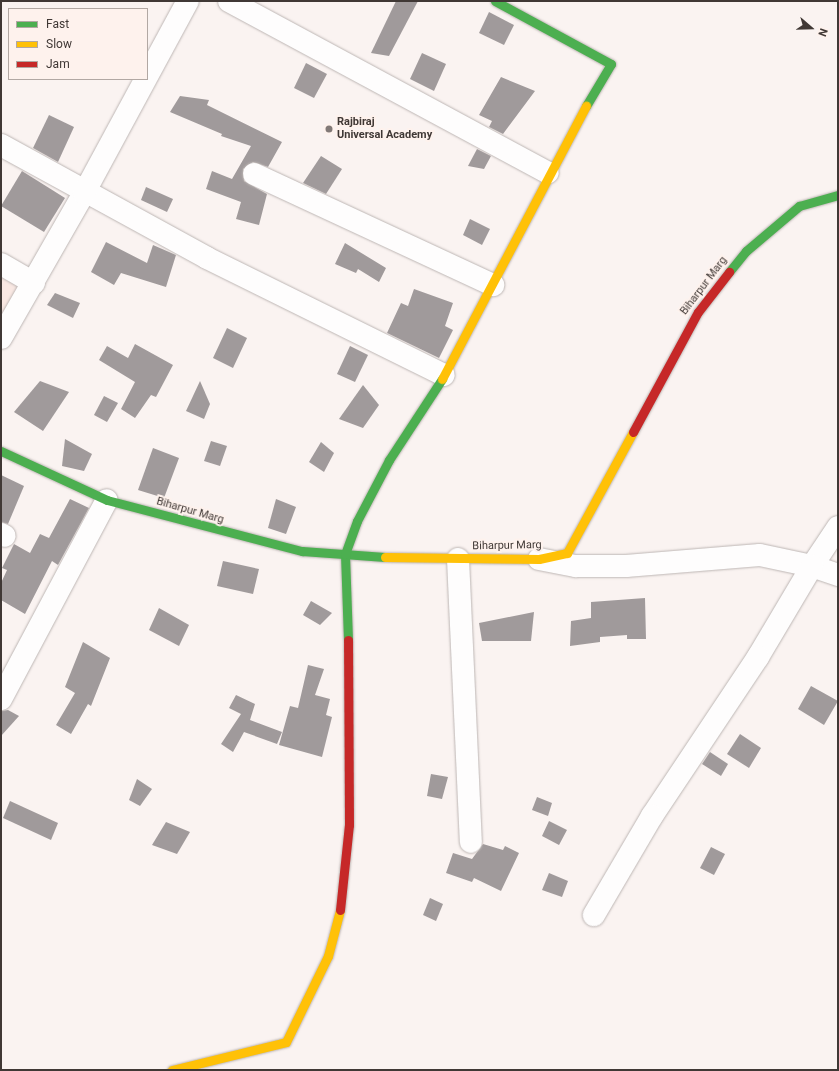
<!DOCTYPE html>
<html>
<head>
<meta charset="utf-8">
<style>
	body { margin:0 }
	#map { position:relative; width:839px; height:1071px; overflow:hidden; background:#faf3f1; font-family:Roboto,sans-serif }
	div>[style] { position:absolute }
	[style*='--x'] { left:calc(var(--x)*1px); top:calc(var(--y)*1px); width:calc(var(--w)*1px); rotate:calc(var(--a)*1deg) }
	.built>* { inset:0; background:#f9e8e3 }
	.building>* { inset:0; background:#a09a9b }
	.roads { filter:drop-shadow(0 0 1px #bdb6b4) drop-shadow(0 0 1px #bdb6b4) }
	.street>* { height:22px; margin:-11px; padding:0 11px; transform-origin:11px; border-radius:11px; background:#fefdfd }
	.fast>* { height:9px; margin:-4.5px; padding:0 4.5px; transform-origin:4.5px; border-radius:4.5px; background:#4caf50 }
	.slow>* { height:9px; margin:-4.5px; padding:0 4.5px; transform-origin:4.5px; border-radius:4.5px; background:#ffc107 }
	.jam>* { height:9px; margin:-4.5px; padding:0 4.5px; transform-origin:4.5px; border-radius:4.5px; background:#c62828 }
	.dots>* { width:11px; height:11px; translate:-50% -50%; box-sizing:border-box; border:2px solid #fef2ed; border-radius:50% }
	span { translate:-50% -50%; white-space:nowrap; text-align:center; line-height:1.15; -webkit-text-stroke:4px #fef2ed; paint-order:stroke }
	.poi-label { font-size:11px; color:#403835; font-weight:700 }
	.left { translate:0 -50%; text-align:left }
	.street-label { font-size:11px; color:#403835 }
	.frame { position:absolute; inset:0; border:2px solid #403835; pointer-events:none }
	.legend { position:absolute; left:8px; top:8px; width:140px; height:72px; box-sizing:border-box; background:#fef2ed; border:1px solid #b2a8a3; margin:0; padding:5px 7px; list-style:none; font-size:12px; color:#403835 }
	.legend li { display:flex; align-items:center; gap:8px; height:20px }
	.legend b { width:20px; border:1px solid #b2a8a3 }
	.north { position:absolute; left:791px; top:8px; width:40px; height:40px; -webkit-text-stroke:3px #fef2ed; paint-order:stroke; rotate:110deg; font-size:11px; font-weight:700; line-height:16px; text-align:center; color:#403835 }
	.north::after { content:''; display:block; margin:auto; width:14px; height:18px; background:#403835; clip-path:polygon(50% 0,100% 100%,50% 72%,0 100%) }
</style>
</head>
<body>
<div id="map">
	<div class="built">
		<div style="clip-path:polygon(1px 271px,21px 283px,1px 317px)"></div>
	</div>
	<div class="building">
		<div style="clip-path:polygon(396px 1px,418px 1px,389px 56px,371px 53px)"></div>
		<div style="clip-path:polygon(489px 12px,514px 25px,504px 45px,479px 33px)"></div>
		<div style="clip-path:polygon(422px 53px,446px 64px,434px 91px,410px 79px)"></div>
		<div style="clip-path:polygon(306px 63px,327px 74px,314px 98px,294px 88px)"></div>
		<div style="clip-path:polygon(501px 77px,535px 91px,503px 134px,489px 127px,492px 121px,479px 115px)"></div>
		<div style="clip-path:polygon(180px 96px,209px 100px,207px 105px,282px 142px,268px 167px,253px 162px,243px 169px,244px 181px,267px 194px,259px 225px,236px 219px,241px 202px,206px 189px,212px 171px,232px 179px,251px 146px,221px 136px,222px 134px,170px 112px)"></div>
		<div style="clip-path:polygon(49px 115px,74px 127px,58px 162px,33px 148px)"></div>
		<div style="clip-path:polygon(477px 149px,491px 156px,484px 169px,468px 166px)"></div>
		<div style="clip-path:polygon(321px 156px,342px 169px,326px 194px,303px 183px)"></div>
		<div style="clip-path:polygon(22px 171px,65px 198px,44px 232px,1px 206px)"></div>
		<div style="clip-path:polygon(146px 187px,173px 199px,167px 212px,141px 200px)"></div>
		<div style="clip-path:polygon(470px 219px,490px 229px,482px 245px,463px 235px)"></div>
		<div style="clip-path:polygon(106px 242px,147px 263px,153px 245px,176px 255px,166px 287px,121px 273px,114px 285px,91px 272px)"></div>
		<div style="clip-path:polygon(345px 243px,386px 268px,379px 282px,358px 269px,356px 273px,335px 264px)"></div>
		<div style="clip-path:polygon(414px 289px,453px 303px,445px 326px,453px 330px,439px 358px,387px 333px,401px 303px,408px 306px)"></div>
		<div style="clip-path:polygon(55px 293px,80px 303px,73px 318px,47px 305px)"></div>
		<div style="clip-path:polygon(227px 328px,247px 338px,233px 368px,213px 358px)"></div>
		<div style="clip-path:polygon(135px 344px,173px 365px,156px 397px,151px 395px,135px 418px,121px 409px,135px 382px,99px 360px,107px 346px,128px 358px)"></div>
		<div style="clip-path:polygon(350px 346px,368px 355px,355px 382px,337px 374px)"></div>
		<div style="clip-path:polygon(40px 381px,69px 392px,43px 431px,14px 412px)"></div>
		<div style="clip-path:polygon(200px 381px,210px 404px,204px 419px,186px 411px)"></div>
		<div style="clip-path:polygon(363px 385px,379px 405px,363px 428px,339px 419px)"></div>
		<div style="clip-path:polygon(104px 396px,118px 403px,107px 422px,94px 415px)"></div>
		<div style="clip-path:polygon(65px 439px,92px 454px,84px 471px,62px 466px)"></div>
		<div style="clip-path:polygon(211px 441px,227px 446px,220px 466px,204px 461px)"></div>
		<div style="clip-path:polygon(321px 442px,334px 453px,324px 472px,309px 462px)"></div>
		<div style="clip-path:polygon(153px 448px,179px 458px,164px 498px,138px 490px)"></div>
		<div style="clip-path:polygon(1px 475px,24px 486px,8px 524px,1px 522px)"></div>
		<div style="clip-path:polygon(70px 499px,89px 508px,58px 565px,52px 561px,25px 614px,1px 600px,1px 583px,7px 570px,2px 568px,14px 544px,30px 553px,40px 534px,49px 538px)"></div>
		<div style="clip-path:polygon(276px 499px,296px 507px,286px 534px,268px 528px)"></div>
		<div style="clip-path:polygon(223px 561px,259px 569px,253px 594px,217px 586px)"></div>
		<div style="clip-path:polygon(645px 598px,646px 639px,627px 639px,627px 635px,600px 637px,600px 642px,570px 646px,571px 621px,591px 618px,591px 602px)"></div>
		<div style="clip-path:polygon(311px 601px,332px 613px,320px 625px,303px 615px)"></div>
		<div style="clip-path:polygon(159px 608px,189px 625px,179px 646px,149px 630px)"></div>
		<div style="clip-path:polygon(534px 612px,531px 641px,482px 641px,479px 623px)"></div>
		<div style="clip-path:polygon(83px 642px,110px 658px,91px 706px,88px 704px,71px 734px,56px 725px,75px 693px,65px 687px)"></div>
		<div style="clip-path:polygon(308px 665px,324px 669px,315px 695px,330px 699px,326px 715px,332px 717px,322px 757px,279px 745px,290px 706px,298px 708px)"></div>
		<div style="clip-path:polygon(811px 686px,838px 701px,824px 725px,798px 709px)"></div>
		<div style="clip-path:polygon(236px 695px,255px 704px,250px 720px,282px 732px,277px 744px,244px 732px,233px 752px,221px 744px,241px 714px,229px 708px)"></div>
		<div style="clip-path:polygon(8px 710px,19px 716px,1px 736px,1px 711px)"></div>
		<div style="clip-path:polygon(740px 734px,761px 748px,749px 768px,727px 754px)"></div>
		<div style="clip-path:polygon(710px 752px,728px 764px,721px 776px,702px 764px)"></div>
		<div style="clip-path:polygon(431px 774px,448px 777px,442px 799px,427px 796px)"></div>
		<div style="clip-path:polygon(137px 779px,152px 789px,140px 806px,129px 800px)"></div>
		<div style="clip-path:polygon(537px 797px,552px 803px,548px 816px,532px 810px)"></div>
		<div style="clip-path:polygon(10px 801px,58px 823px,51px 840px,3px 818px)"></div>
		<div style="clip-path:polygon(549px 821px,567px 830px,559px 845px,542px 836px)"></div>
		<div style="clip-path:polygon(166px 822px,190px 832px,177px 854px,152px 845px)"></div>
		<div style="clip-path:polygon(483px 844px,503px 850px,505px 846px,519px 853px,501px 891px,474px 878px,472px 882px,446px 873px,453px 853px,472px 859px)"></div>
		<div style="clip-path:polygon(711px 847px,725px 854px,714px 875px,700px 868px)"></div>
		<div style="clip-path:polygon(549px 873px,568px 881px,562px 897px,542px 890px)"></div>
		<div style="clip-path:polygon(430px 898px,443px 904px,436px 921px,423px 915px)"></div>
	</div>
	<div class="roads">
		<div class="street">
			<div style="--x:229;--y:1;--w:362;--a:28.3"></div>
			<div style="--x:1;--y:145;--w:235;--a:28.7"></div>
			<div style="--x:207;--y:258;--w:264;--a:26.3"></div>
			<div style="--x:254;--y:174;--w:264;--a:24.9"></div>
			<div style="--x:1;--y:264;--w:38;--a:30"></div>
			<div style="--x:1;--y:338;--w:167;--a:-60.2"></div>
			<div style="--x:84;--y:193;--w:218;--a:-61.6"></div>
			<div style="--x:838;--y:527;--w:47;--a:123.7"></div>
			<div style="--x:812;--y:566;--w:28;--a:19"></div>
			<div style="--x:1;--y:534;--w:4;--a:27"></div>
			<div style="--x:458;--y:559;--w:283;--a:87.4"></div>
			<div style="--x:539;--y:559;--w:38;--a:11"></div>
			<div style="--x:576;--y:566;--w:50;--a:0"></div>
			<div style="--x:626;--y:566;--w:134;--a:-4.7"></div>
			<div style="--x:760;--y:555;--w:53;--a:11.9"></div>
			<div style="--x:812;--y:566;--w:106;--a:120.7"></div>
			<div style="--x:758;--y:657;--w:191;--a:123.7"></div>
			<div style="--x:652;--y:816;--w:115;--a:120.4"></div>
			<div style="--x:1;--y:699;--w:225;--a:-62"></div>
		</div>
		<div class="fast">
			<div style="--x:495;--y:1;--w:132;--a:28.5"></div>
			<div style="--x:611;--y:64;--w:49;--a:120.8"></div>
			<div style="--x:729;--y:272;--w:27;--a:-51"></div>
			<div style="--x:746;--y:251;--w:70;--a:-40.3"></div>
			<div style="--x:799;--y:206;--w:41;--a:-15.8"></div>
			<div style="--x:1;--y:451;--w:117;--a:24.8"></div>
			<div style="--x:107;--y:500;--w:202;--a:14.7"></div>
			<div style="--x:302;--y:551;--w:83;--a:4.1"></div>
			<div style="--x:348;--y:640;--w:86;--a:-92"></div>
			<div style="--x:345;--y:554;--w:35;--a:-70"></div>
			<div style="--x:357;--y:521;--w:69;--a:-62.3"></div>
			<div style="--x:389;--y:460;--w:97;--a:-56.8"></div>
		</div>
		<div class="slow">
			<div style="--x:442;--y:379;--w:309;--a:-62.2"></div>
			<div style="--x:385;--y:557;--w:154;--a:0.7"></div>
			<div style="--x:539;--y:559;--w:29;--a:-12"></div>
			<div style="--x:567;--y:553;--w:138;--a:-61.4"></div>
			<div style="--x:172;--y:1070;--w:117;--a:-13.8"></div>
			<div style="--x:286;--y:1042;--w:96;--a:-64"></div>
			<div style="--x:328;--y:956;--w:48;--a:-75.4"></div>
		</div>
		<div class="jam">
			<div style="--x:633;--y:432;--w:136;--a:-61.6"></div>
			<div style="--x:698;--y:312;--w:51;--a:-52.2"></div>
			<div style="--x:340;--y:910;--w:85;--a:-84"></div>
			<div style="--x:349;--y:825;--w:185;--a:-90.3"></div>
		</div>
	</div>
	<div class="dots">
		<div style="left:329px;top:129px;background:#817977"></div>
	</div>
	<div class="poi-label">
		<span class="left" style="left:337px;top:129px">Rajbiraj<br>Universal Academy</span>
	</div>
	<div class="street-label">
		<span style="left:704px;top:286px;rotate:-53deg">Biharpur Marg</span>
		<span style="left:190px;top:511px;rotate:16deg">Biharpur Marg</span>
		<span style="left:507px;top:546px;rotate:-1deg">Biharpur Marg</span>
	</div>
	<div class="frame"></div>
	<ul class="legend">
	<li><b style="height:5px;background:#4caf50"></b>Fast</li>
	<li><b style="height:5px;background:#ffc107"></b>Slow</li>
	<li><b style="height:5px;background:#c62828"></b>Jam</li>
	</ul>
	<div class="north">N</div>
</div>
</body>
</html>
